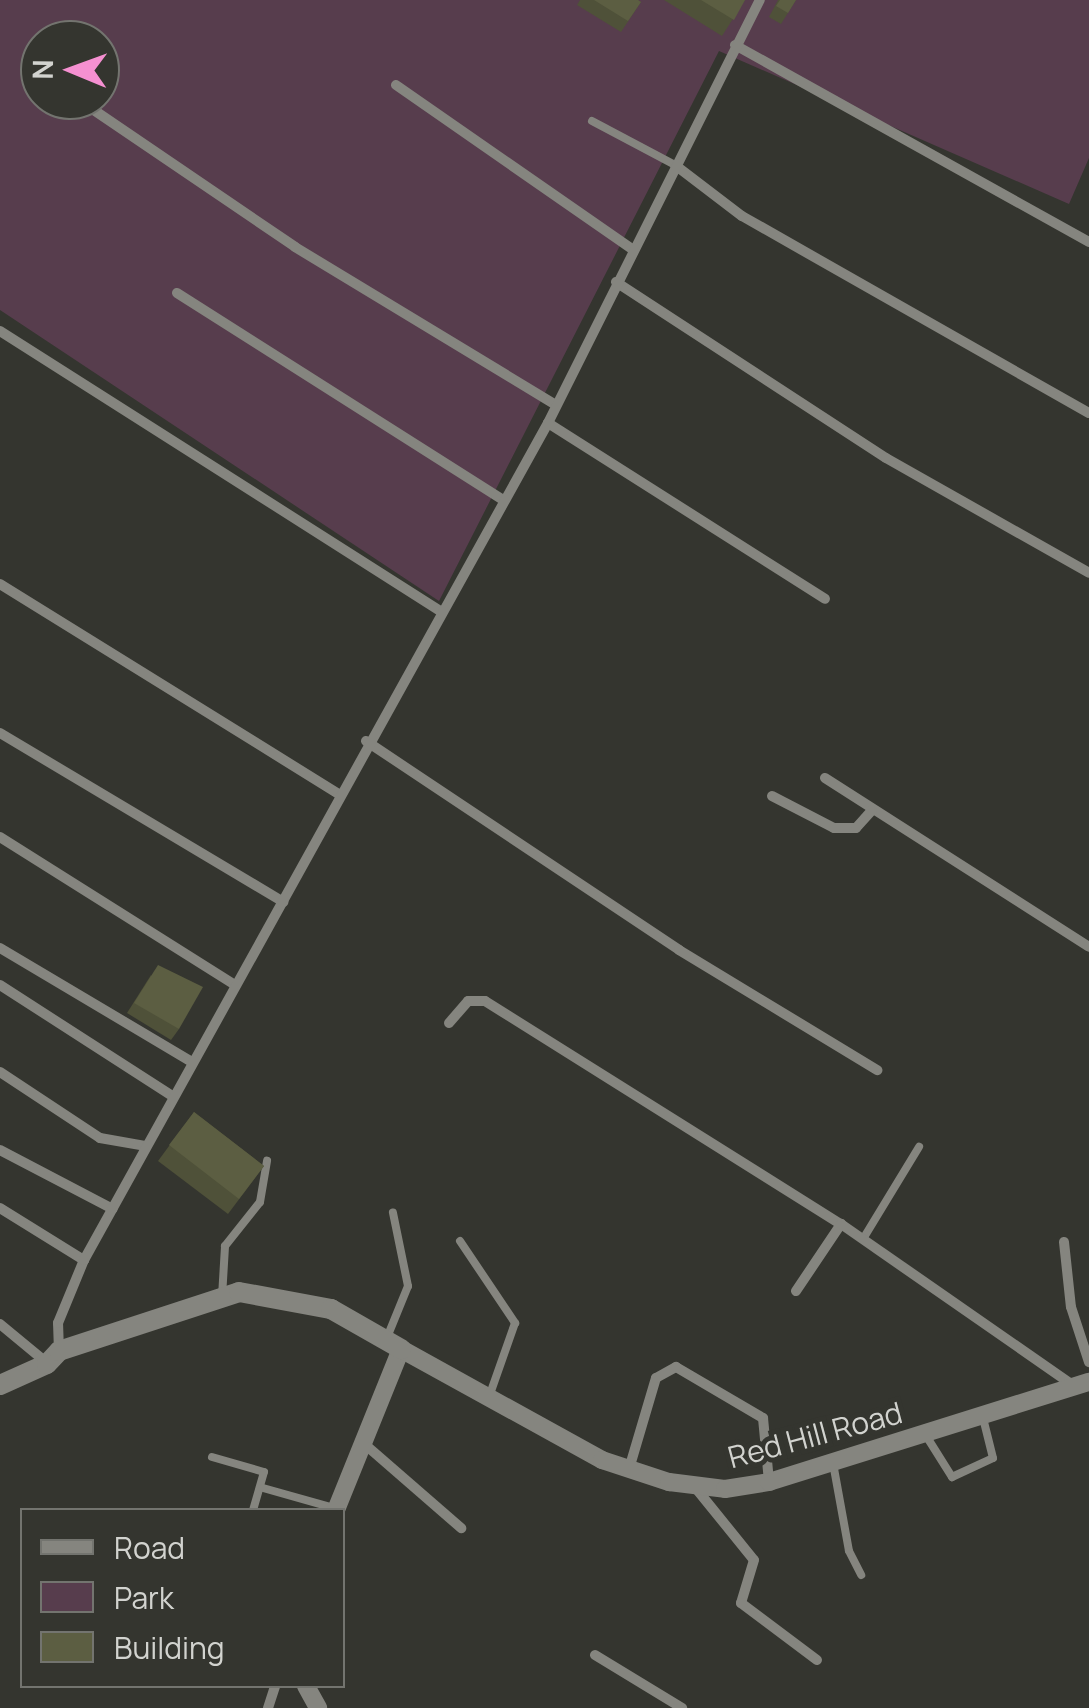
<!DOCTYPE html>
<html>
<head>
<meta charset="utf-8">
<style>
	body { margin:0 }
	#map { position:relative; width:1089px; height:1708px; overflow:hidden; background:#34352f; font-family:Manrope,sans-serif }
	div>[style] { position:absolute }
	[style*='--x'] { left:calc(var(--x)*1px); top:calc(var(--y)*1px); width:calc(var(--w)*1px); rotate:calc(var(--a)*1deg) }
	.green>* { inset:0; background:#573d4d }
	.service>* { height:8px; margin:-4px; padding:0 4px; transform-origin:4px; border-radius:4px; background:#85857f }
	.minor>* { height:10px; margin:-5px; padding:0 5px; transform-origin:5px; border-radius:5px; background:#85857f }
	.tertiary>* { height:18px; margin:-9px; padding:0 9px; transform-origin:9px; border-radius:9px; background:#85857f }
	.secondary>* { height:20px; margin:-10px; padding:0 10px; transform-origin:10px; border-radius:10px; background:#85857f }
	.wall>* { inset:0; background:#4f5139 }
	.building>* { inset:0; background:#5c5e42 }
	span { translate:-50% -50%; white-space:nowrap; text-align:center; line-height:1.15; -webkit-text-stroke:10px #34352f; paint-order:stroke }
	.street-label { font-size:30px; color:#d2d3cf }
	.legend { position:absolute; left:20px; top:1508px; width:325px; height:180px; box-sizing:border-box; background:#34352f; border:2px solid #73746f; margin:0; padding:12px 18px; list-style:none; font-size:30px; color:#d2d3cf }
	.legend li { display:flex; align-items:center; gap:20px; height:50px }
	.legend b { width:50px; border:2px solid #73746f }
	.north { position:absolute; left:20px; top:20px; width:100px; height:100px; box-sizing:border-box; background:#34352f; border:2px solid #73746f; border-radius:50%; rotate:271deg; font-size:28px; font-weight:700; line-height:40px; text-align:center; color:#d2d3cf }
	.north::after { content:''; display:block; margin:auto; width:35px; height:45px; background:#f590d1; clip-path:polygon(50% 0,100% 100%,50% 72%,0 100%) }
</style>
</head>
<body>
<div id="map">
	<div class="green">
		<div style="clip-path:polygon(evenodd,0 0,1089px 0,1089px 158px,1069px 204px,719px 51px,439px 601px,0 310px,0 0,40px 40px,100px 40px,100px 100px,40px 100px,40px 40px)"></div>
	</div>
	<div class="service">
		<div style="--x:592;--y:121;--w:94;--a:27.9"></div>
		<div style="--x:863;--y:1239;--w:108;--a:-58.7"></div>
		<div style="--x:460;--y:1241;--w:99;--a:56.1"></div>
		<div style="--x:515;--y:1323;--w:78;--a:109.4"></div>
		<div style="--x:222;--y:1297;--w:51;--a:-86.6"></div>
		<div style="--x:225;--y:1246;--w:56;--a:-51.5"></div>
		<div style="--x:260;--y:1202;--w:42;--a:-80.3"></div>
		<div style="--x:386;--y:1340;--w:58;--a:-67.8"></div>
		<div style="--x:408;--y:1286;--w:75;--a:-101.6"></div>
		<div style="--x:925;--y:1434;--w:51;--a:57.9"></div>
		<div style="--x:952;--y:1477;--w:45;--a:-24.9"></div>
		<div style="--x:993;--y:1458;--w:41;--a:-104"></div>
		<div style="--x:212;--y:1457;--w:54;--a:16.1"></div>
		<div style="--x:264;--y:1472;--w:40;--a:106"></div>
		<div style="--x:833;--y:1463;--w:89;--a:79.7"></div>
		<div style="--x:849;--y:1551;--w:27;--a:63"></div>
		<div style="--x:263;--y:1488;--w:77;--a:15.8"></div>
	</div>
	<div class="minor">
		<div style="--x:735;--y:45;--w:405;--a:29.1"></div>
		<div style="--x:396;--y:85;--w:289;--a:34.8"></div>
		<div style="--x:79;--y:100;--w:261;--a:34.2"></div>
		<div style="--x:295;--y:247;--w:305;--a:31.2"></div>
		<div style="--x:675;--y:165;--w:84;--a:37.3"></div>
		<div style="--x:742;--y:216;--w:399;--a:29.6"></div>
		<div style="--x:616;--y:282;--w:322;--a:33.1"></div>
		<div style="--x:886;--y:458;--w:233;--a:29.5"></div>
		<div style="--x:177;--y:293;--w:384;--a:32.4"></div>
		<div style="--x:0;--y:331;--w:524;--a:32.45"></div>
		<div style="--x:548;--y:423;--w:328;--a:32.4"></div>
		<div style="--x:0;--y:584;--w:397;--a:31.8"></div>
		<div style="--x:0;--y:733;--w:330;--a:30.8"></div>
		<div style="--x:366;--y:741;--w:376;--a:33.7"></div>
		<div style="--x:679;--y:950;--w:232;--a:31.2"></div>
		<div style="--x:825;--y:778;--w:313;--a:32.6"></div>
		<div style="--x:772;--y:796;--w:70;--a:27.3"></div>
		<div style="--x:834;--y:828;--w:22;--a:0"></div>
		<div style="--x:856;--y:828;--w:24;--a:-48"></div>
		<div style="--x:0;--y:837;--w:278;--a:32.2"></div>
		<div style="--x:0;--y:948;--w:221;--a:30.7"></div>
		<div style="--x:0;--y:985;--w:205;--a:32.8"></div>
		<div style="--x:449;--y:1023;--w:29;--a:-49"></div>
		<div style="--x:468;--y:1001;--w:17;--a:0"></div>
		<div style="--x:485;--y:1001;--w:420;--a:32.1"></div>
		<div style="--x:0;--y:1072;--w:120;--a:33.4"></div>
		<div style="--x:100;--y:1138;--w:47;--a:9.9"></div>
		<div style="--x:0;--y:1150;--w:127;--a:27.6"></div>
		<div style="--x:0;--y:1208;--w:99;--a:31.8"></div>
		<div style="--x:1064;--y:1242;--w:65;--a:83.9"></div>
		<div style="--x:1071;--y:1307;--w:58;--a:71.9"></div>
		<div style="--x:796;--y:1291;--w:81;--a:-56.1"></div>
		<div style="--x:841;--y:1224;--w:284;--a:34.8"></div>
		<div style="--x:0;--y:1324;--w:61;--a:39.7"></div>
		<div style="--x:59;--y:1351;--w:28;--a:-92"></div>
		<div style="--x:58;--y:1323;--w:68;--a:-67.6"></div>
		<div style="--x:84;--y:1260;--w:957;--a:-61"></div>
		<div style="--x:548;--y:423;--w:473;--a:-63.4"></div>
		<div style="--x:361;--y:1441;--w:133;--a:41"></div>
		<div style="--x:629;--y:1469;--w:95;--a:-73.5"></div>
		<div style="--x:656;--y:1378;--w:23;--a:-29"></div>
		<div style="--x:676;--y:1367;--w:101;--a:30.4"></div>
		<div style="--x:763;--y:1418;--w:64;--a:84.6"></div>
		<div style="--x:694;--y:1486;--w:95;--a:51"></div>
		<div style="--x:754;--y:1560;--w:45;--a:106.8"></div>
		<div style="--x:741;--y:1603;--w:95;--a:36.9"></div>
		<div style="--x:595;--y:1655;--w:102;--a:31.3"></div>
		<div style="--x:268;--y:1708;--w:23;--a:-72"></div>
	</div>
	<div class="tertiary">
		<div style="--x:336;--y:1510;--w:174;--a:-68"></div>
		<div style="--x:401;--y:1349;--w:230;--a:28.9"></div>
		<div style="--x:602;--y:1460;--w:71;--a:18.2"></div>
		<div style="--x:669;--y:1482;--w:56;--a:7.1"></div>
		<div style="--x:725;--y:1489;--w:45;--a:-9"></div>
		<div style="--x:769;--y:1482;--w:335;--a:-17.4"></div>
		<div style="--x:306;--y:1686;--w:25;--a:61"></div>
	</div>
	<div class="secondary">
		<div style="--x:0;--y:1385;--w:51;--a:-24.1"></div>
		<div style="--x:47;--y:1364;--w:18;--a:-47"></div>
		<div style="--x:59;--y:1351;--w:189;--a:-18.1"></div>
		<div style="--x:239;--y:1292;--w:94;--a:10.5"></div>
		<div style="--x:331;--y:1309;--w:81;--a:29.7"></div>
	</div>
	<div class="wall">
		<div style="clip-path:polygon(580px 0,638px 0,641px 2px,621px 32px,577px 5px)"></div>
		<div style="clip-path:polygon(664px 0,745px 0,722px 36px)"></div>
		<div style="clip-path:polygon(778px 0,796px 0,781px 24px,769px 17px)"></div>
		<div style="clip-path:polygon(151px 975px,179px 1029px,171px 1040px,127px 1013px)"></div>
		<div style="clip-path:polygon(194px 1112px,264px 1166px,228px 1214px,158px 1161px)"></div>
	</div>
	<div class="building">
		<div style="clip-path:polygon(594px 0,638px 0,641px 2px,628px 21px)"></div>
		<div style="clip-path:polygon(701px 0,745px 0,734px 20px)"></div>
		<div style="clip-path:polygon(780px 0,796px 0,788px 13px,776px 6px)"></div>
		<div style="clip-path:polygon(158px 965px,203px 987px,179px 1029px,134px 1003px)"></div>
		<div style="clip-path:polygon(194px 1112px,264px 1166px,239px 1199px,169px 1145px)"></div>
	</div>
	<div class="street-label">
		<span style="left:815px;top:1435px;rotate:-15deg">Red Hill Road</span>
	</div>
	<ul class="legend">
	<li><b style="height:12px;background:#85857f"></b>Road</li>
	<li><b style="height:28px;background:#573d4d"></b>Park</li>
	<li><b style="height:28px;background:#5c5e42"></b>Building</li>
	</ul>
	<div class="north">N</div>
</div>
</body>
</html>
